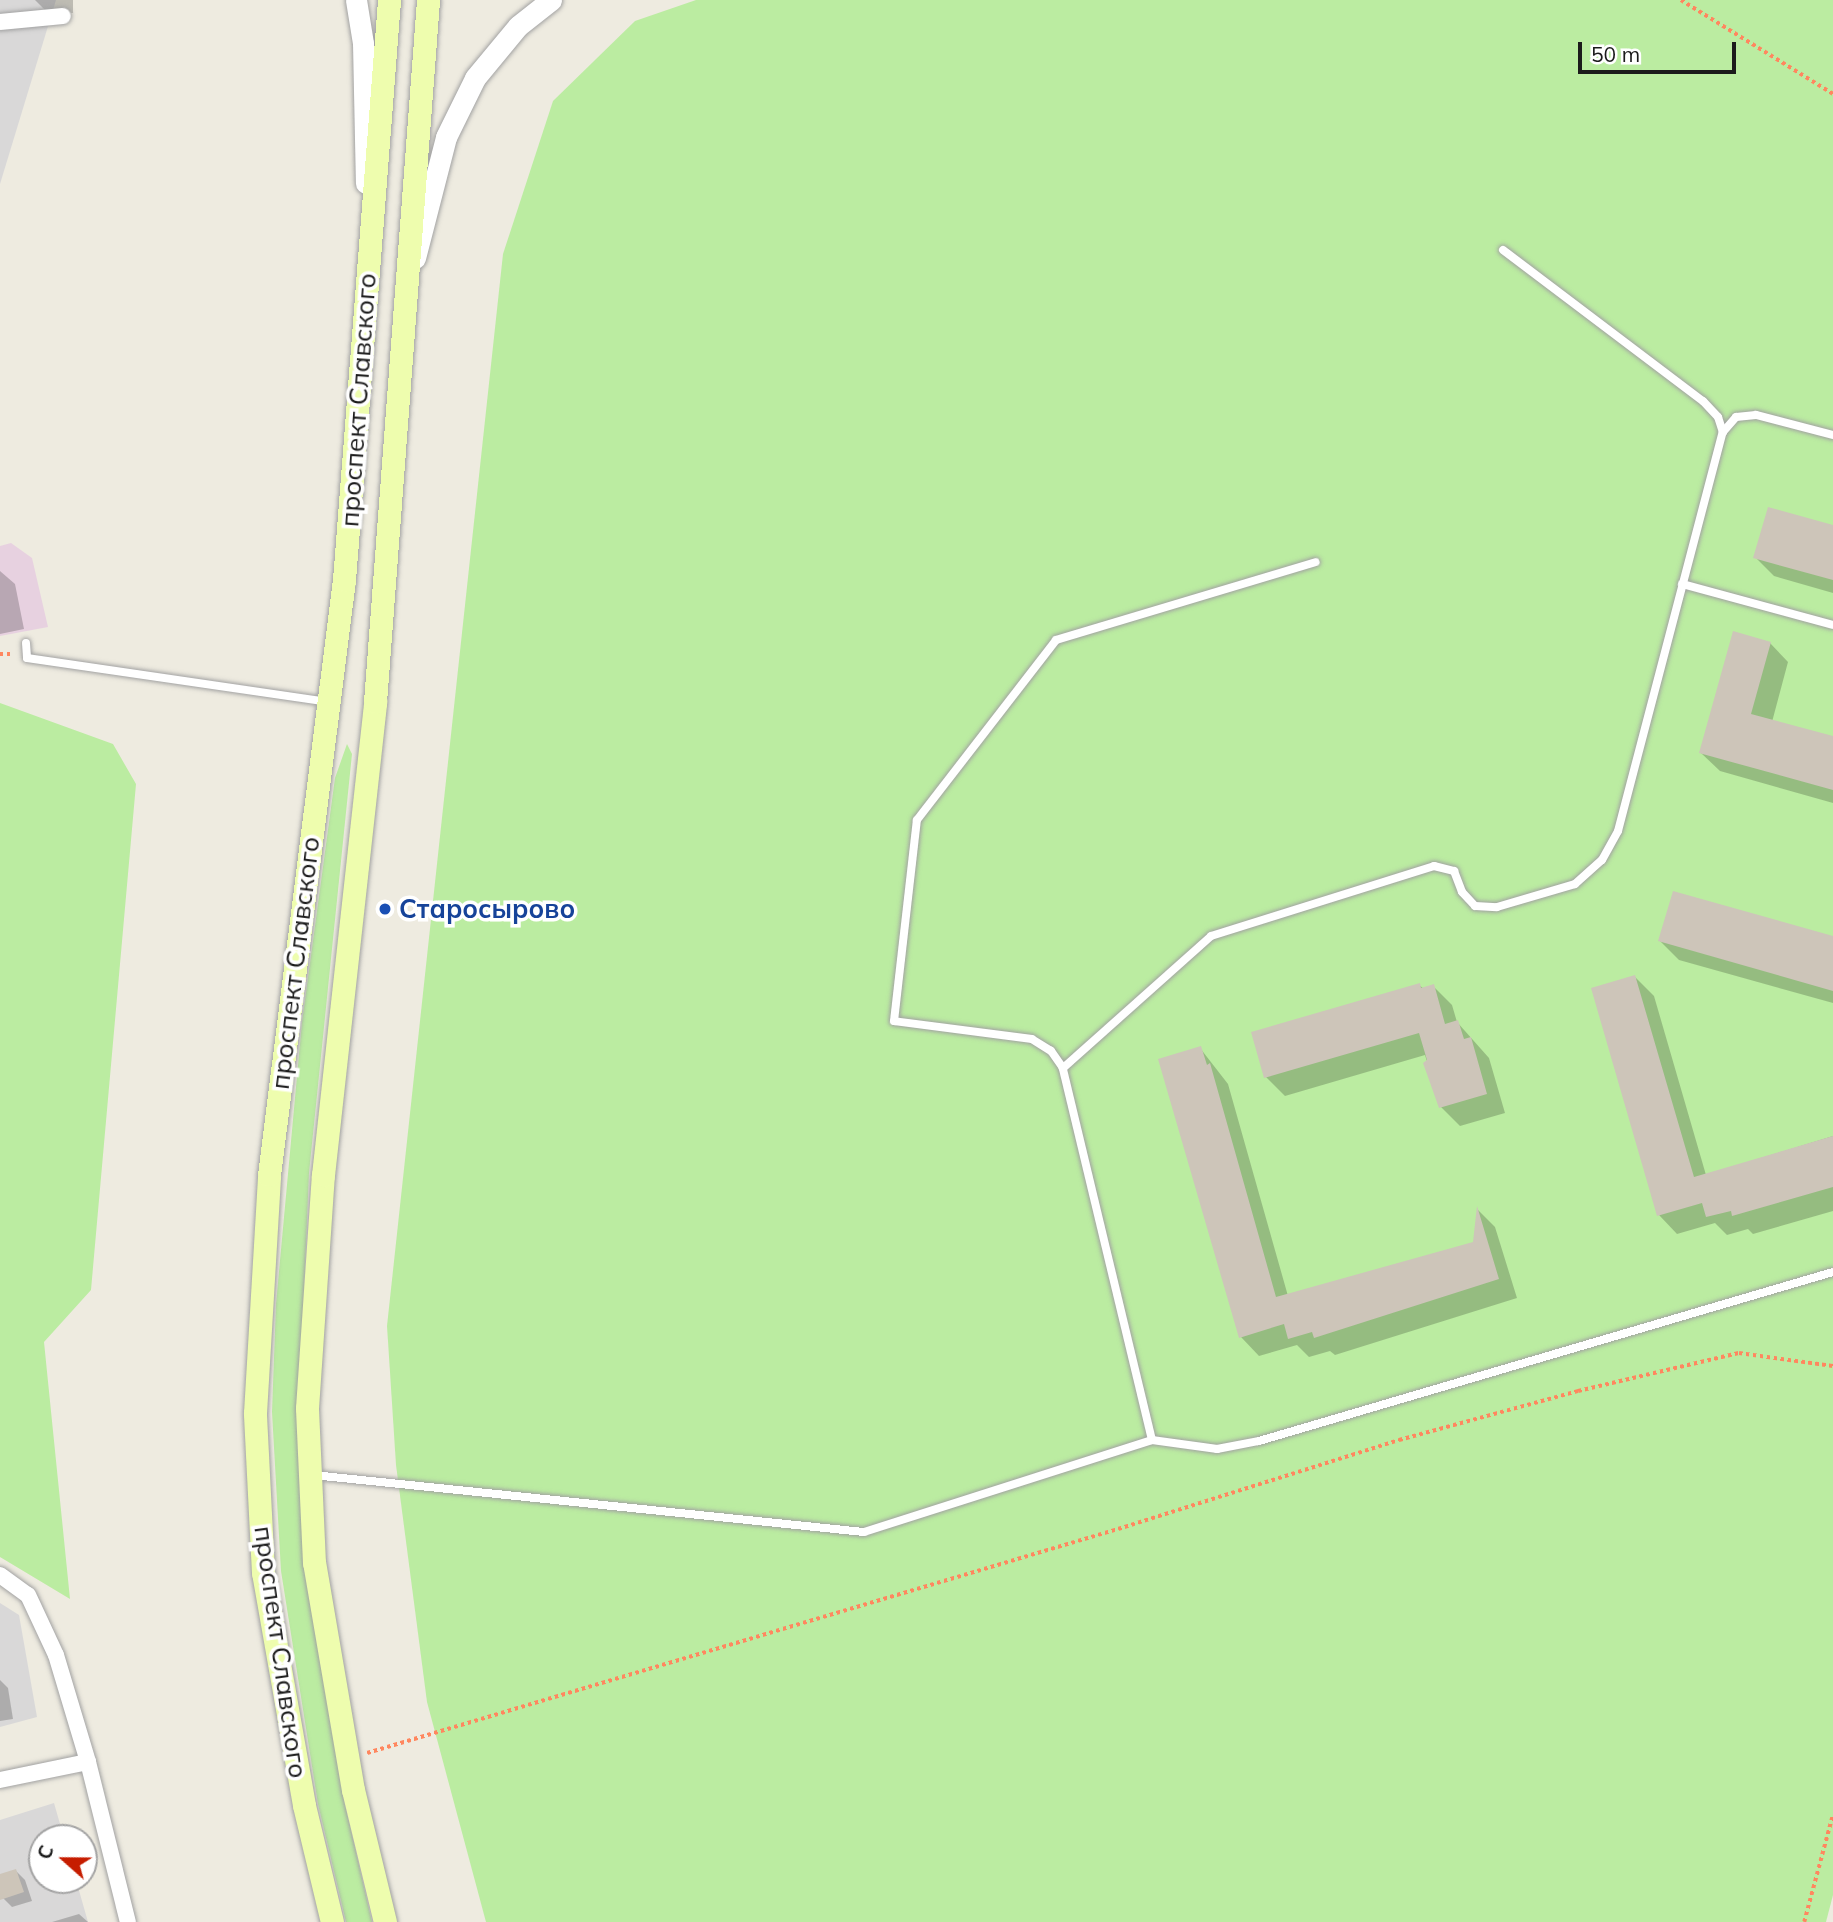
<!DOCTYPE html>
<html>
<head>
<meta charset="utf-8">
<style>
	body { margin:0 }
	#map { position:relative; width:1833px; height:1922px; overflow:hidden; background:#eeebe0; font-family:Mulish,sans-serif }
	div>[style] { position:absolute }
	[style*='--x'] { left:calc(var(--x)*1px); top:calc(var(--y)*1px); width:calc(var(--w)*1px); rotate:calc(var(--a)*1deg) }
	.residential>* { inset:0; background:#d9d8d8 }
	.industrial>* { inset:0; background:#e7d1e0 }
	.grass>* { inset:0; background:#bbeca1 }
	.shadow>* { inset:0; background:#0003 }
	.building>* { inset:0; background:#cdc5b9 }
	.path>* { height:3.5px; margin-top:-1.75px; transform-origin:0; background:repeating-linear-gradient(90deg,#ff875f 0 3.5px,transparent 0 7px) }
	.roads { filter:drop-shadow(0 0 2px #a2a2a2) drop-shadow(0 0 2px #a2a2a2) }
	.service>* { height:8px; margin:-4px; padding:0 4px; transform-origin:4px; border-radius:4px; background:#fff }
	.minor>* { height:16px; margin:-8px; padding:0 8px; transform-origin:8px; border-radius:8px; background:#fff }
	.tertiary>* { height:21px; margin:-10.5px; padding:0 10.5px; transform-origin:10.5px; border-radius:10.5px; background:#fff }
	.secondary>* { height:23px; margin:-11.5px; padding:0 11.5px; transform-origin:11.5px; border-radius:11.5px; background:#eefdae }
	.dots>* { width:19px; height:19px; translate:-50% -50%; box-sizing:border-box; border:4px solid #fff; border-radius:50% }
	span { translate:-50% -50%; white-space:nowrap; text-align:center; line-height:1.15; -webkit-text-stroke:7px #fff; paint-order:stroke }
	.street-label { font-size:26px; color:#1b1b1b }
	.transit-label { font-size:26px; color:#164399; font-weight:700 }
	.left { translate:0 -50%; text-align:left }
	.north { position:absolute; left:28px; top:1824px; width:70px; height:70px; box-sizing:border-box; background:#fff; border:2px solid #a4a4a4; border-radius:50%; rotate:291deg; font-size:19px; font-weight:700; line-height:28px; text-align:center; color:#1b1b1b }
	.north::after { content:''; display:block; margin:auto; width:24px; height:32px; background:#c61d00; clip-path:polygon(50% 0,100% 100%,50% 72%,0 100%) }
	.scale { position:absolute; left:1578px; top:42px; width:158px; height:32px; box-sizing:border-box; border:4px solid #1b1b1b; border-top:0; padding-left:9px; font-size:21px; line-height:24px; white-space:nowrap; color:#1b1b1b; -webkit-text-stroke:5px #fff; paint-order:stroke }
</style>
</head>
<body>
<div id="map">
	<div class="residential">
		<div style="clip-path:polygon(0 0,56px 0,0 184px)"></div>
		<div style="clip-path:polygon(0 1603px,19px 1615px,37px 1717px,0 1727px)"></div>
		<div style="clip-path:polygon(54px 1803px,64px 1838px,42px 1838px,42px 1880px,76px 1880px,88px 1922px,0 1922px,0 1820px)"></div>
	</div>
	<div class="industrial">
		<div style="clip-path:polygon(11px 543px,32px 558px,48px 627px,0 636px,0 546px)"></div>
	</div>
	<div class="grass">
		<div style="clip-path:polygon(696px 0,1833px 0,1833px 1895px,1826px 1922px,486px 1922px,427px 1702px,396px 1465px,387px 1326px,503px 254px,553px 101px,635px 21px)"></div>
		<div style="clip-path:polygon(0 703px,113px 744px,136px 784px,91px 1290px,44px 1342px,70px 1599px,0 1557px)"></div>
		<div style="clip-path:polygon(347px 744px,352px 754px,309px 1173px,299px 1407px,343px 1796px,372px 1922px,346px 1922px,318px 1804px,281px 1571px,272px 1412px,276px 1304px,302px 1022px,335px 778px)"></div>
	</div>
	<div class="shadow">
		<div style="clip-path:polygon(35px 0,73px 0,73px 13px,49px 14px)"></div>
		<div style="clip-path:polygon(1833px 527px,1833px 593px,1774px 576px,1755px 557px)"></div>
		<div style="clip-path:polygon(0 571px,15px 584px,24px 629px,0 634px)"></div>
		<div style="clip-path:polygon(1770px 643px,1788px 662px,1772px 722px,1833px 738px,1833px 803px,1720px 771px,1701px 753px)"></div>
		<div style="clip-path:polygon(1833px 938px,1833px 1003px,1679px 960px,1660px 941px)"></div>
		<div style="clip-path:polygon(1635px 977px,1654px 996px,1706px 1175px,1833px 1136px,1833px 1211px,1753px 1234px,1748px 1229px,1727px 1235px,1715px 1223px,1677px 1234px,1659px 1215px)"></div>
		<div style="clip-path:polygon(1419px 985px,1424px 989px,1433px 986px,1452px 1005px,1457px 1022px,1489px 1058px,1505px 1113px,1460px 1126px,1441px 1107px,1425px 1055px,1285px 1096px,1266px 1077px)"></div>
		<div style="clip-path:polygon(1200px 1048px,1228px 1084px,1288px 1296px,1474px 1243px,1478px 1210px,1495px 1227px,1517px 1298px,1335px 1355px,1330px 1351px,1309px 1357px,1297px 1345px,1259px 1356px,1241px 1337px)"></div>
		<div style="clip-path:polygon(0 1680px,8px 1688px,13px 1719px,0 1721px)"></div>
		<div style="clip-path:polygon(16px 1871px,25px 1880px,32px 1901px,12px 1907px,3px 1898px,0 1876px)"></div>
		<div style="clip-path:polygon(79px 1914px,88px 1922px,52px 1922px)"></div>
	</div>
	<div class="building">
		<div style="clip-path:polygon(1768px 507px,1833px 525px,1833px 580px,1753px 558px)"></div>
		<div style="clip-path:polygon(1733px 631px,1771px 642px,1751px 714px,1833px 736px,1833px 790px,1699px 753px)"></div>
		<div style="clip-path:polygon(1673px 891px,1833px 936px,1833px 991px,1658px 941px)"></div>
		<div style="clip-path:polygon(1635px 975px,1694px 1177px,1833px 1136px,1833px 1187px,1732px 1216px,1731px 1211px,1706px 1217px,1702px 1203px,1657px 1216px,1591px 988px)"></div>
		<div style="clip-path:polygon(1420px 983px,1421px 988px,1434px 984px,1445px 1024px,1458px 1020px,1464px 1039px,1471px 1037px,1487px 1094px,1439px 1108px,1423px 1063px,1427px 1060px,1419px 1033px,1264px 1078px,1251px 1032px)"></div>
		<div style="clip-path:polygon(1201px 1046px,1207px 1065px,1210px 1063px,1276px 1297px,1473px 1242px,1477px 1206px,1499px 1279px,1314px 1338px,1312px 1332px,1288px 1339px,1284px 1324px,1239px 1338px,1158px 1059px)"></div>
		<div style="clip-path:polygon(16px 1869px,24px 1892px,0 1900px,0 1874px)"></div>
	</div>
	<div class="path">
		<div style="--x:1681;--y:0;--w:179;--a:31.7"></div>
		<div style="--x:0;--y:654;--w:12;--a:0"></div>
		<div style="--x:367;--y:1753;--w:784;--a:-16.61"></div>
		<div style="--x:1118;--y:1529;--w:295;--a:-17.6"></div>
		<div style="--x:1399;--y:1440;--w:186;--a:-15.3"></div>
		<div style="--x:1578;--y:1391;--w:165;--a:-13.3"></div>
		<div style="--x:1739;--y:1353;--w:95;--a:7.9"></div>
		<div style="--x:1804;--y:1922;--w:112;--a:-75"></div>
	</div>
	<div class="roads">
		<div class="service">
			<div style="--x:1503;--y:250;--w:251;--a:37.1"></div>
			<div style="--x:1703;--y:401;--w:22;--a:47"></div>
			<div style="--x:1718;--y:417;--w:16;--a:72"></div>
			<div style="--x:1682;--y:584;--w:156;--a:15.2"></div>
			<div style="--x:26;--y:643;--w:15;--a:86"></div>
			<div style="--x:27;--y:658;--w:304;--a:8.3"></div>
			<div style="--x:1063;--y:1068;--w:21;--a:-125"></div>
			<div style="--x:1051;--y:1051;--w:22;--a:-148"></div>
			<div style="--x:1032;--y:1039;--w:139;--a:-172.6"></div>
			<div style="--x:894;--y:1021;--w:202;--a:-83.5"></div>
			<div style="--x:917;--y:820;--w:227;--a:-52.3"></div>
			<div style="--x:1056;--y:640;--w:271;--a:-16.7"></div>
			<div style="--x:1152;--y:1440;--w:382;--a:-103.5"></div>
			<div style="--x:1063;--y:1068;--w:198;--a:-41.7"></div>
			<div style="--x:1211;--y:936;--w:234;--a:-17.4"></div>
			<div style="--x:1434;--y:866;--w:21;--a:14"></div>
			<div style="--x:1454;--y:871;--w:22;--a:69"></div>
			<div style="--x:1462;--y:892;--w:19;--a:47"></div>
			<div style="--x:1475;--y:906;--w:22;--a:3"></div>
			<div style="--x:1497;--y:907;--w:81;--a:-16.4"></div>
			<div style="--x:1575;--y:884;--w:36;--a:-42"></div>
			<div style="--x:1602;--y:860;--w:33;--a:-61"></div>
			<div style="--x:1618;--y:831;--w:413;--a:-75.3"></div>
			<div style="--x:1723;--y:432;--w:20;--a:-49"></div>
			<div style="--x:1736;--y:417;--w:20;--a:-6"></div>
			<div style="--x:1756;--y:415;--w:80;--a:14.6"></div>
			<div style="--x:313;--y:1475;--w:554;--a:5.91"></div>
			<div style="--x:864;--y:1532;--w:302;--a:-17.7"></div>
			<div style="--x:1152;--y:1440;--w:66;--a:7.9"></div>
			<div style="--x:1217;--y:1449;--w:43;--a:-10.8"></div>
			<div style="--x:1259;--y:1441;--w:598;--a:-16.41"></div>
		</div>
		<div class="minor">
			<div style="--x:0;--y:22;--w:63;--a:-5.4"></div>
			<div style="--x:0;--y:1575;--w:34;--a:36"></div>
			<div style="--x:28;--y:1595;--w:66;--a:65"></div>
			<div style="--x:56;--y:1655;--w:112;--a:73.3"></div>
			<div style="--x:0;--y:1780;--w:90;--a:-11.6"></div>
			<div style="--x:88;--y:1762;--w:165;--a:76"></div>
		</div>
		<div class="tertiary">
			<div style="--x:356;--y:0;--w:44;--a:80.8"></div>
			<div style="--x:363;--y:43;--w:140;--a:88.8"></div>
			<div style="--x:415;--y:258;--w:125;--a:-75.6"></div>
			<div style="--x:446;--y:137;--w:66;--a:-63.8"></div>
			<div style="--x:475;--y:78;--w:67;--a:-50.4"></div>
			<div style="--x:518;--y:26;--w:42;--a:-38.2"></div>
		</div>
		<div class="secondary">
			<div style="--x:332;--y:1922;--w:120;--a:-103.5"></div>
			<div style="--x:304;--y:1805;--w:236;--a:-100"></div>
			<div style="--x:263;--y:1573;--w:160;--a:-92.9"></div>
			<div style="--x:255;--y:1413;--w:238;--a:-86.6"></div>
			<div style="--x:269;--y:1175;--w:600;--a:-82.82"></div>
			<div style="--x:344;--y:580;--w:582;--a:-85.56"></div>
			<div style="--x:385;--y:1922;--w:136;--a:-103.6"></div>
			<div style="--x:353;--y:1790;--w:230;--a:-99.7"></div>
			<div style="--x:314;--y:1563;--w:155;--a:-92.6"></div>
			<div style="--x:307;--y:1408;--w:234;--a:-86.1"></div>
			<div style="--x:323;--y:1175;--w:476;--a:-83.7"></div>
			<div style="--x:375;--y:702;--w:704;--a:-85.68"></div>
		</div>
	</div>
	<div class="dots">
		<div style="left:385px;top:909px;background:#1a4fb4"></div>
	</div>
	<div class="street-label">
		<span style="left:358px;top:400px;rotate:-86deg">проспект Славского</span>
		<span style="left:295px;top:963px;rotate:-83deg">проспект Славского</span>
		<span style="left:281px;top:1652px;rotate:82deg">проспект Славского</span>
	</div>
	<div class="transit-label">
		<span class="left" style="left:399px;top:909px">Старосырово</span>
	</div>
	<div class="north">С</div>
	<div class="scale">50 m</div>
</div>
</body>
</html>
